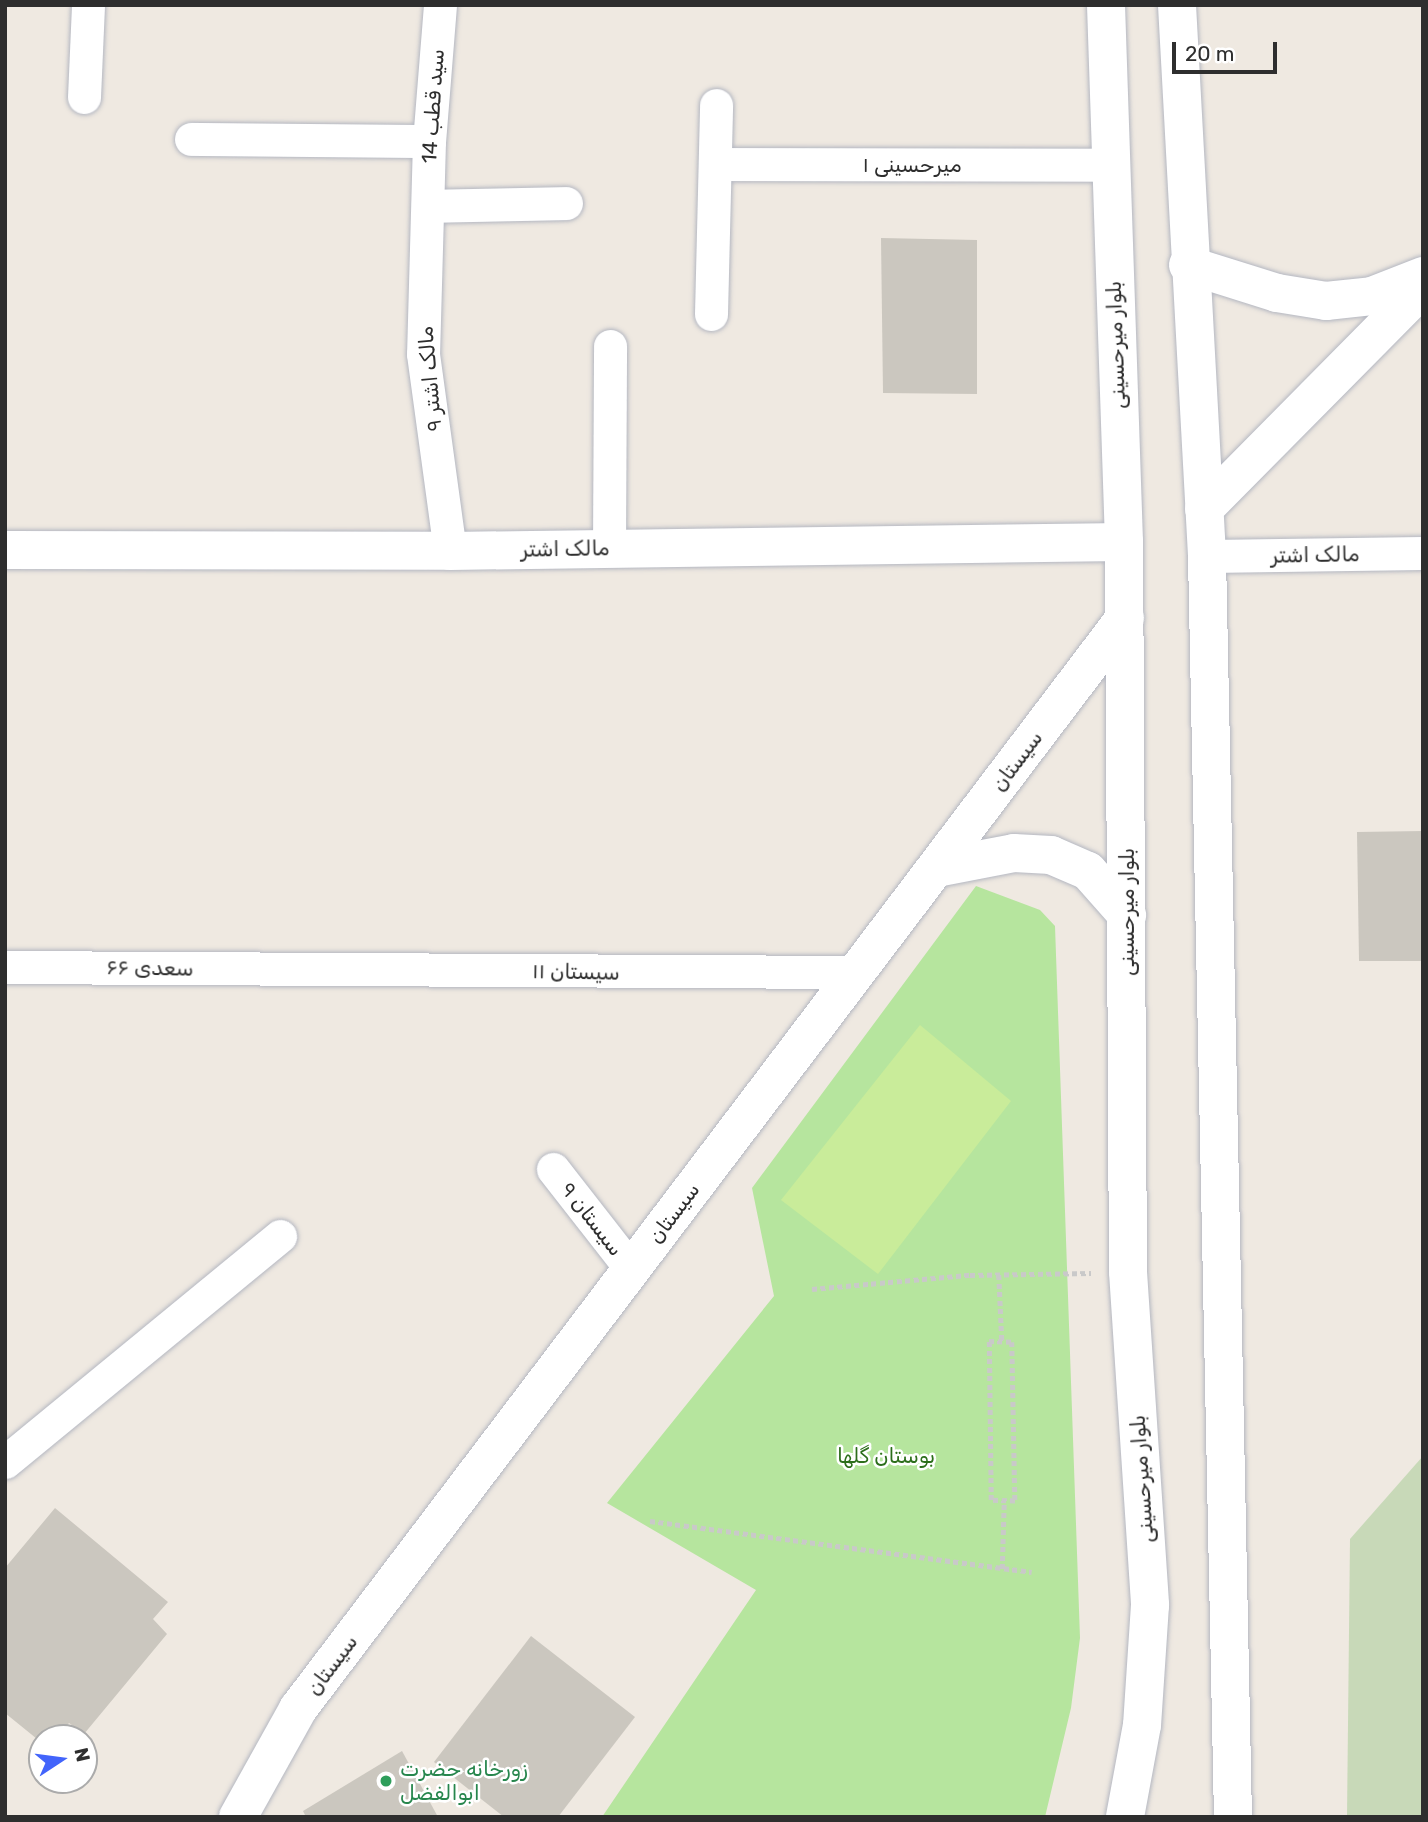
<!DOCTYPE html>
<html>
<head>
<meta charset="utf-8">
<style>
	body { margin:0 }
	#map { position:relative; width:1428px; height:1822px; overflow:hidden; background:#efe9e1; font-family:Rubik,"Noto Sans Arabic",sans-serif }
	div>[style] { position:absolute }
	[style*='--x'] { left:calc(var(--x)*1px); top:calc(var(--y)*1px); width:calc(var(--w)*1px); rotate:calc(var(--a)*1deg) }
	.green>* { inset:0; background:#b6e59e }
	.cemetery>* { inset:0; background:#c8d9b8 }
	.pitch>* { inset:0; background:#c9ec9a }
	.building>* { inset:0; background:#cbc7bf }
	.path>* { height:4.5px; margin-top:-2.25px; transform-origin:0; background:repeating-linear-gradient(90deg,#c9c9c9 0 5px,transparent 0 8.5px) }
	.roads { filter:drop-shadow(0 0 2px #b4b7c1) drop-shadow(0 0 2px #b4b7c1) }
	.street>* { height:33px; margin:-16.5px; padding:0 16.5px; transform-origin:16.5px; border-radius:16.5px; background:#fff }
	.secondary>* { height:38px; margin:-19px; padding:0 19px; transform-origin:19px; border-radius:19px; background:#fff }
	.dots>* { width:19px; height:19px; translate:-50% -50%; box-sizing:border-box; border:4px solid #fff; border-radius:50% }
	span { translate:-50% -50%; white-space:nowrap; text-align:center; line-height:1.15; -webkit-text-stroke:5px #fff; paint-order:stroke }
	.street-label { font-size:21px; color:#2e2e2e }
	.park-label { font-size:21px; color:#2c6e1b }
	.leisure-label { font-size:21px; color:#27864d }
	.left { translate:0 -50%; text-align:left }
	.frame { position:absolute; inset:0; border:7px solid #2e2e2e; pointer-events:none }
	.north { position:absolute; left:28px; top:1724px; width:70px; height:70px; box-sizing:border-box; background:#fff; border:2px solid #ababab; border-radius:50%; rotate:77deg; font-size:19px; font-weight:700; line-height:28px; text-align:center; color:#2e2e2e }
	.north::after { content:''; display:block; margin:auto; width:24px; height:32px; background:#4264fb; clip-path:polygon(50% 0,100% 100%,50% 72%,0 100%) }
	.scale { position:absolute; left:1172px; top:42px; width:105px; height:32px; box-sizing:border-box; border:4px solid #2e2e2e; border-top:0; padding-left:9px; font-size:21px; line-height:24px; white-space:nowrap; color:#2e2e2e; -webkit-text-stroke:5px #fff; paint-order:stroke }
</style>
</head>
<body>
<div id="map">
	<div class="green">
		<div style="clip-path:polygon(976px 886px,1040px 910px,1055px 926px,1080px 1638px,1071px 1708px,1045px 1817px,602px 1817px,756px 1590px,607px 1503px,774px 1296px,752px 1188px)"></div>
	</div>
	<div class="cemetery">
		<div style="clip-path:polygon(1423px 1456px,1423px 1817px,1347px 1817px,1350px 1539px)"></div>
	</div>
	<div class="pitch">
		<div style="clip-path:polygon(920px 1025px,1011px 1101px,878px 1274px,781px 1200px)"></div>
	</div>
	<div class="building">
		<div style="clip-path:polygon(881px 238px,977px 240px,977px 394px,883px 393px)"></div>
		<div style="clip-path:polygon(1423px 831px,1423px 961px,1359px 961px,1357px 832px)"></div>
		<div style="clip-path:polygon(55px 1508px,168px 1602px,153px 1619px,167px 1634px,84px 1734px,69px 1723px,57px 1738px,42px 1738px,42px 1743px,5px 1713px,5px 1568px)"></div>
		<div style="clip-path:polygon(531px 1636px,635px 1717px,558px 1817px,504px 1817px,434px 1762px)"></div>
		<div style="clip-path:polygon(402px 1751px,438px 1817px,306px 1817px,303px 1811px)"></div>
	</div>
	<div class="path">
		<div style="--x:999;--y:1275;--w:67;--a:87.4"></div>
		<div style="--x:812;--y:1289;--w:159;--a:-5.1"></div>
		<div style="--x:970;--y:1275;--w:121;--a:-0.9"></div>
		<div style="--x:989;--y:1341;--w:23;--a:2"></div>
		<div style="--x:1012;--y:1342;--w:159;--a:88.9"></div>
		<div style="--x:1015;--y:1501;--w:24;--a:-178"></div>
		<div style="--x:991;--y:1500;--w:159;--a:-90.7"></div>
		<div style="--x:650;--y:1521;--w:385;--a:7.6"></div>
		<div style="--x:1002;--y:1569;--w:69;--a:-88.3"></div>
	</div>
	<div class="roads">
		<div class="street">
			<div style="--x:440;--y:5;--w:136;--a:94.6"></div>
			<div style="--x:429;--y:141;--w:213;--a:91.6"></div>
			<div style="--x:423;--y:354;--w:199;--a:82.2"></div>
			<div style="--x:84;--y:97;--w:92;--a:-87.5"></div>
			<div style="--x:191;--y:139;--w:238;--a:0.5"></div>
			<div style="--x:716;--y:164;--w:392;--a:0.1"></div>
			<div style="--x:428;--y:206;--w:138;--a:-1.2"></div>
			<div style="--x:711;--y:314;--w:209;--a:-88.6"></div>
			<div style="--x:609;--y:549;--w:203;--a:-89.7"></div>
			<div style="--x:1207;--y:556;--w:216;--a:-0.8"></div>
			<div style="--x:5;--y:967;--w:852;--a:0.34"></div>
			<div style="--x:553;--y:1169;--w:127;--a:52"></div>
			<div style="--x:5;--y:1462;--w:356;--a:-39.4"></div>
		</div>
		<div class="secondary">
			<div style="--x:1106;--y:5;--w:537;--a:88.08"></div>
			<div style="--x:1124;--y:542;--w:730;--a:89.69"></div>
			<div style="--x:1128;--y:1272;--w:334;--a:86.2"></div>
			<div style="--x:1150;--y:1605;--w:120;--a:93.8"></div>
			<div style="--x:1142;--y:1725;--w:94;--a:100.5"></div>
			<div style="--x:1177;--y:5;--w:552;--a:86.88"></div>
			<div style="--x:1207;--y:556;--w:1261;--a:88.82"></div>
			<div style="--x:1188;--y:265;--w:93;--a:17.5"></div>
			<div style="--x:1277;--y:293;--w:50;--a:9.3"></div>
			<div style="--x:1326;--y:301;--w:46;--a:-6.2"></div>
			<div style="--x:1372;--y:296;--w:55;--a:-21.4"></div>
			<div style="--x:1204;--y:509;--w:311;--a:-45.3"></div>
			<div style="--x:5;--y:550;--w:445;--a:0.1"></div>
			<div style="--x:450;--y:551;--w:674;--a:-0.77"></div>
			<div style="--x:936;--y:868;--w:79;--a:-10.9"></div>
			<div style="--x:1014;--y:853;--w:37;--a:3"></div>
			<div style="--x:1051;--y:855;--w:40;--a:23.4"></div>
			<div style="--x:1088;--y:871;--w:59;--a:48.4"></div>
			<div style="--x:238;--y:1817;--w:124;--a:-60.9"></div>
			<div style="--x:298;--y:1709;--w:1369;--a:-52.84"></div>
		</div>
	</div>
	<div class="dots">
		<div style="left:386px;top:1781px;background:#2e9e5b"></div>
	</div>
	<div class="street-label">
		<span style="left:433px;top:106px;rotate:-86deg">سید قطب 14</span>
		<span style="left:912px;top:165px">میرحسینی ۱</span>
		<span style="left:1116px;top:345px;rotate:-92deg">بلوار میرحسینی</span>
		<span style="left:430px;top:379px;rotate:-95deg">مالک اشتر ۹</span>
		<span style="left:565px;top:549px;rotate:-1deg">مالک اشتر</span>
		<span style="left:1315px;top:555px;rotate:-1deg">مالک اشتر</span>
		<span style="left:1017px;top:761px;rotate:-53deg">سیستان</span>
		<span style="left:1127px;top:912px;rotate:-90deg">بلوار میرحسینی</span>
		<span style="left:150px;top:968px;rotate:1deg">سعدی ۶۶</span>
		<span style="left:576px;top:972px;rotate:1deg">سیستان ۱۱</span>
		<span style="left:674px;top:1213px;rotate:-53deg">سیستان</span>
		<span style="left:592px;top:1219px;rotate:52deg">سیستان ۹</span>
		<span style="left:1142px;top:1479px;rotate:-94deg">بلوار میرحسینی</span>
		<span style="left:332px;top:1665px;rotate:-53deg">سیستان</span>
	</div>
	<div class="park-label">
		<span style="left:886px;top:1456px">بوستان گلها</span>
	</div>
	<div class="leisure-label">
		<span class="left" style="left:400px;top:1781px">زورخانه حضرت<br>ابوالفضل</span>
	</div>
	<div class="frame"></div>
	<div class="north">N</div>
	<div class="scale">20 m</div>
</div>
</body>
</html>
